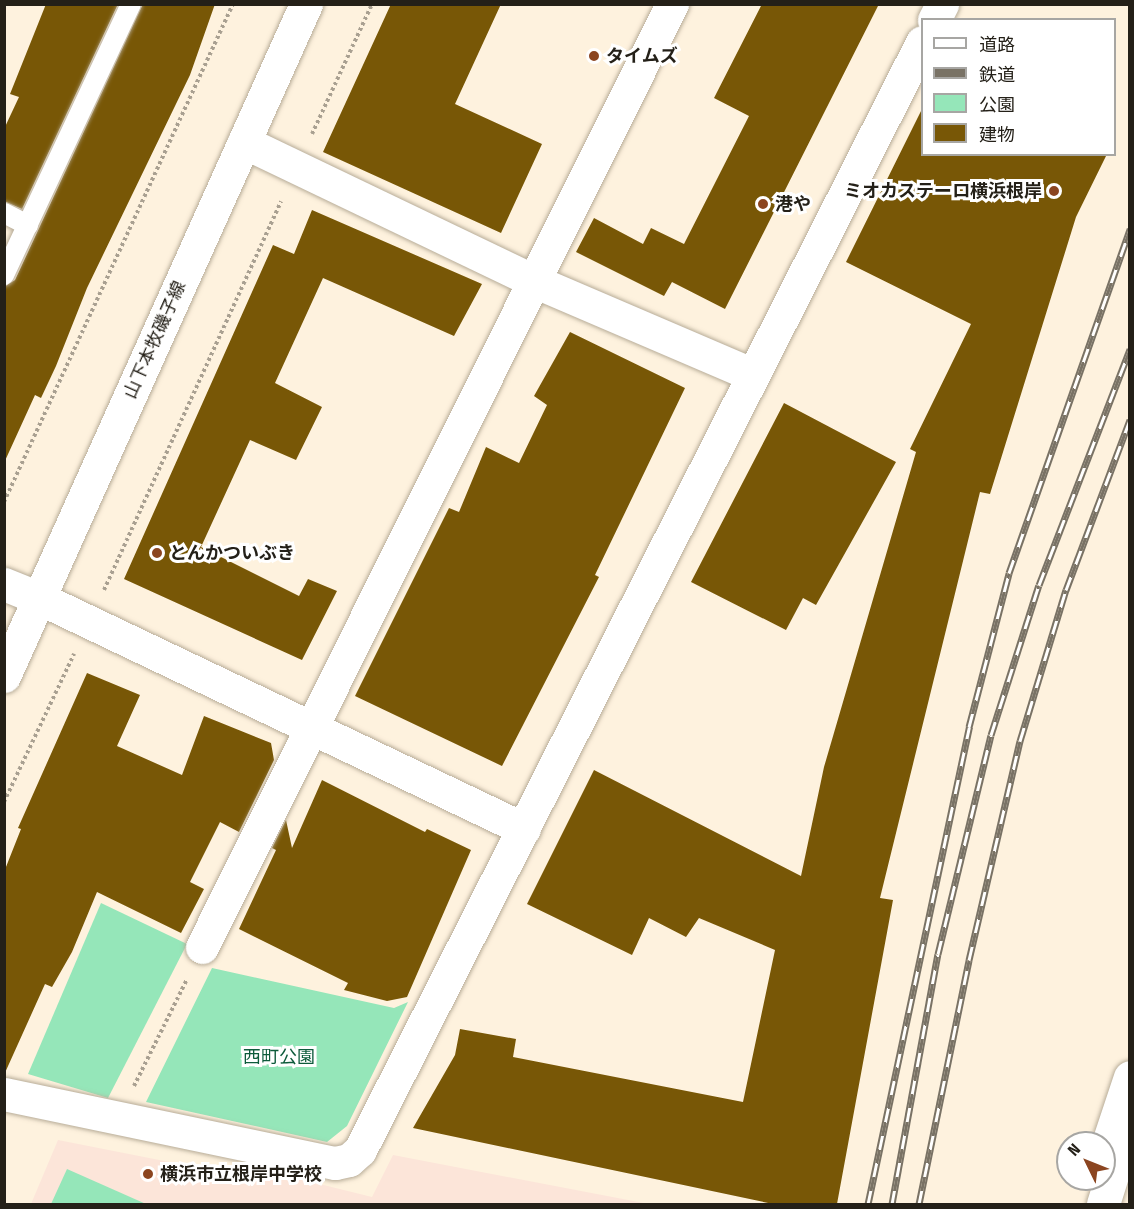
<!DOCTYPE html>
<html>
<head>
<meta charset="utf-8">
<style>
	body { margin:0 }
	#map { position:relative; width:1134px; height:1209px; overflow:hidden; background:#fef2de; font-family:"Fira Sans Condensed","Noto Sans JP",sans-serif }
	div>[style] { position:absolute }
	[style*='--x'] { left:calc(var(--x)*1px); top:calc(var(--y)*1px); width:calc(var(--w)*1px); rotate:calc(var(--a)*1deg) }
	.education>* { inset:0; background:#fce5d9 }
	.green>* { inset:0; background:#95e6b9 }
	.building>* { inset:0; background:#785706 }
	.path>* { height:4px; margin-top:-2px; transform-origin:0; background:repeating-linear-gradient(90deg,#a9a091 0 3px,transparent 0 6px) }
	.roads { filter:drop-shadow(0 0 2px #b7ac98) drop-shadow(0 0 2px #b7ac98) }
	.lane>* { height:20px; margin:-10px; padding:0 10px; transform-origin:10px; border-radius:10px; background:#fff }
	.street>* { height:33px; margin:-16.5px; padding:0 16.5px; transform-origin:16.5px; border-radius:16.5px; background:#fff }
	.secondary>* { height:33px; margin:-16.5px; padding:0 16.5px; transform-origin:16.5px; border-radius:16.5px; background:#fff }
	.primary>* { height:33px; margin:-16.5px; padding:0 16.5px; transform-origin:16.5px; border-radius:16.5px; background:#fff }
	.highway>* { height:33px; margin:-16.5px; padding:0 16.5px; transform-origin:16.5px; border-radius:16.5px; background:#fff }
	.rail>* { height:7px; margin-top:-3.5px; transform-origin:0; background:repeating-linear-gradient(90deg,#fff 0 14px,#797265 0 28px); box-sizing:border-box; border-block:2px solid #797265 }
	.dots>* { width:16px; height:16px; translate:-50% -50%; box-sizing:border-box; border:3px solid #fff; border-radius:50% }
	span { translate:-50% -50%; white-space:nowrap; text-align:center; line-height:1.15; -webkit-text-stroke:6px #fff; paint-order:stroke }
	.poi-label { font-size:18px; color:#242018; font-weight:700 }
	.left { translate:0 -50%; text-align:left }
	.right { translate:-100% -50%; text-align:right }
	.street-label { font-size:18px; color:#242018 }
	.park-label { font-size:18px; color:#0d5b3b }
	.frame { position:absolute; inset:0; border:6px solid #242018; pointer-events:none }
	.legend { position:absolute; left:921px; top:18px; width:195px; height:138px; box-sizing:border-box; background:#fff; border:2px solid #a7a6a3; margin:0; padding:8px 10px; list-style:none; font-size:18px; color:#242018 }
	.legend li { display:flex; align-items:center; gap:12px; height:30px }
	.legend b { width:30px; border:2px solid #a7a6a3 }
	.north { position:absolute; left:1056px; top:1131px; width:60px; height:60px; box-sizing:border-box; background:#fff; border:2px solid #a7a6a3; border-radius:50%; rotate:313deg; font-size:16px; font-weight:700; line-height:24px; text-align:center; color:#242018 }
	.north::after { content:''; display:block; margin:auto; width:21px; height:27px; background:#8b4520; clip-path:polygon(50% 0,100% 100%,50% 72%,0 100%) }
</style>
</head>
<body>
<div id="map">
	<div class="education">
		<div style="clip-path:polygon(58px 1140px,220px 1172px,283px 1175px,372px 1197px,393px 1155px,649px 1204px,31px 1204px)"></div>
	</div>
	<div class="green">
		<div style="clip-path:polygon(101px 903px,187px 944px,108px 1098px,28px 1074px)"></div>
		<div style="clip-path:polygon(212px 968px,394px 1008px,408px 1002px,347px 1126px,327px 1142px,146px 1102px)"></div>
		<div style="clip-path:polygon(67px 1169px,146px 1204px,51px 1204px)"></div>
	</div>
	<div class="building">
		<div style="clip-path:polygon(46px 4px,118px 4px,22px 209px,4px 201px,4px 129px,19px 97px,10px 94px)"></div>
		<div style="clip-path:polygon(143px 4px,215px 4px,190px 75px,87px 288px,56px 366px,41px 398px,35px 395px,4px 463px,4px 287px,15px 280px)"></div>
		<div style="clip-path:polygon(391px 4px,501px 4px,455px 104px,542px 144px,501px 233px,323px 152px)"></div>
		<div style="clip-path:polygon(762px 4px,879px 4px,725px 309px,672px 282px,664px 296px,576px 252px,594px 218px,643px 244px,651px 228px,684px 244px,749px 116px,714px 98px)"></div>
		<div style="clip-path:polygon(922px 109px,922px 154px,1107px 154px,1076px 217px,990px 494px,980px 492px,880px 898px,893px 900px,837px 1204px,773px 1204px,413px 1128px,455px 1055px,460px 1029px,516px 1039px,513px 1057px,743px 1102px,775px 950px,699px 918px,686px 937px,649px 918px,632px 955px,527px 904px,594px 770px,801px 876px,824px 767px,916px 452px,910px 449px,971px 324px,846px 262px)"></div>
		<div style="clip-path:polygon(312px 210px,482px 284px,454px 336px,323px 278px,275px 383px,322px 407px,296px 460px,250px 440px,201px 547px,299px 596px,308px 579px,337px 591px,302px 660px,124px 579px,273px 245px,294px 254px)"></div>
		<div style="clip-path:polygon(570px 332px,685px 388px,595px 575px,599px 577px,502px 766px,355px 696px,449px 508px,459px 512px,486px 447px,519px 463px,547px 405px,534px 396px)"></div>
		<div style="clip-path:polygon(784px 403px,896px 462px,816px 605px,803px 598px,786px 630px,691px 582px)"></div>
		<div style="clip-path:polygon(87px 673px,140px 695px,117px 746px,182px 775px,204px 716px,271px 743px,274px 760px,239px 832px,220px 822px,190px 882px,204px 889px,181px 933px,97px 892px,72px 952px,52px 987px,45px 984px,4px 1075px,4px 872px,21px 829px,18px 828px)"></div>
		<div style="clip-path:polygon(322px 780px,425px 832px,427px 829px,471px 850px,407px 997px,387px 1001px,344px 990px,348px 983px,239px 929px,276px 850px,272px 848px,286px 820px,292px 848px)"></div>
	</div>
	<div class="path">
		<div style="--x:1039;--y:4;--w:4;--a:0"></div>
		<div style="--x:312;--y:134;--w:143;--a:-65.2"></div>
		<div style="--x:4;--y:502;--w:548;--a:-65.31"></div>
		<div style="--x:104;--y:590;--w:427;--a:-65.5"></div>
		<div style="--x:4;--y:802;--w:164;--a:-64.7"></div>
		<div style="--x:134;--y:1086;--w:119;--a:-63.6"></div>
	</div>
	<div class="roads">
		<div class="lane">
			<div style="--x:4;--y:213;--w:27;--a:27"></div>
			<div style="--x:4;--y:275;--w:299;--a:-64.9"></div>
		</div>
		<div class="street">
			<div style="--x:934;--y:20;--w:18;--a:-63"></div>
			<div style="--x:244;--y:142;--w:322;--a:25.6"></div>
			<div style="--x:534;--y:281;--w:238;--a:23.2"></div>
			<div style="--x:4;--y:584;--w:38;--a:22"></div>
			<div style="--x:202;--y:947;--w:1054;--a:-63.51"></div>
			<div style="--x:4;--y:1094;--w:338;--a:11.8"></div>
			<div style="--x:335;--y:1163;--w:14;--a:-12"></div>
			<div style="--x:349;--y:1160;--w:15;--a:-42"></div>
			<div style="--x:360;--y:1150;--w:1242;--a:-63.1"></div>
		</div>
		<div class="secondary">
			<div style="--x:39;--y:598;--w:537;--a:25.47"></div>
		</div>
		<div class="primary">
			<div style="--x:4;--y:676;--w:737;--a:-65.8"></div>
		</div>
		<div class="highway">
			<div style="--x:1110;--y:1137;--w:63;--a:-71.6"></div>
			<div style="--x:1103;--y:1204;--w:90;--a:-72.6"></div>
		</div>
	</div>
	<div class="rail">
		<div style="--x:868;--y:1204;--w:488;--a:-78"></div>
		<div style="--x:969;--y:727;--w:159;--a:-75.4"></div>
		<div style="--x:1009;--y:573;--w:365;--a:-70.6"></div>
		<div style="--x:892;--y:1204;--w:254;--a:-79.6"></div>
		<div style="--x:938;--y:954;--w:225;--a:-76.4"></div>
		<div style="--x:991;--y:735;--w:157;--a:-72.3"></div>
		<div style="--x:1039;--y:585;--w:253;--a:-68.9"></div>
		<div style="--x:919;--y:1204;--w:249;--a:-78.4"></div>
		<div style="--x:969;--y:960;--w:225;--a:-76.9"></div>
		<div style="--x:1020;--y:741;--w:158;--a:-73.1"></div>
		<div style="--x:1066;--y:590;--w:182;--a:-69.4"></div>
	</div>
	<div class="dots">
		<div style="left:594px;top:56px;background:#8b4520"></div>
		<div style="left:1054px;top:191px;background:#8b4520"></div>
		<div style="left:763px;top:204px;background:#8b4520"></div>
		<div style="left:157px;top:553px;background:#8b4520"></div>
		<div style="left:148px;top:1174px;background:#8b4520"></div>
	</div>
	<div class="poi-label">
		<span class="left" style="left:606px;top:56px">タイムズ</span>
		<span class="right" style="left:1042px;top:191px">ミオカステーロ横浜根岸</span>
		<span class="left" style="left:775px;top:204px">港や</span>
		<span class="left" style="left:169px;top:553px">とんかついぶき</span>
		<span class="left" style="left:160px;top:1174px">横浜市立根岸中学校</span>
	</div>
	<div class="street-label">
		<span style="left:155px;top:340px;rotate:-66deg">山下本牧磯子線</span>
	</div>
	<div class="park-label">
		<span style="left:279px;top:1057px">西町公園</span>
	</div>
	<div class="frame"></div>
	<ul class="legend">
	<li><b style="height:8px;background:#fff"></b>道路</li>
	<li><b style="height:8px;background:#797265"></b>鉄道</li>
	<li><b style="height:16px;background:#95e6b9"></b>公園</li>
	<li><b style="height:16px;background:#785706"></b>建物</li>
	</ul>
	<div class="north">N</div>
</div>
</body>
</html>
